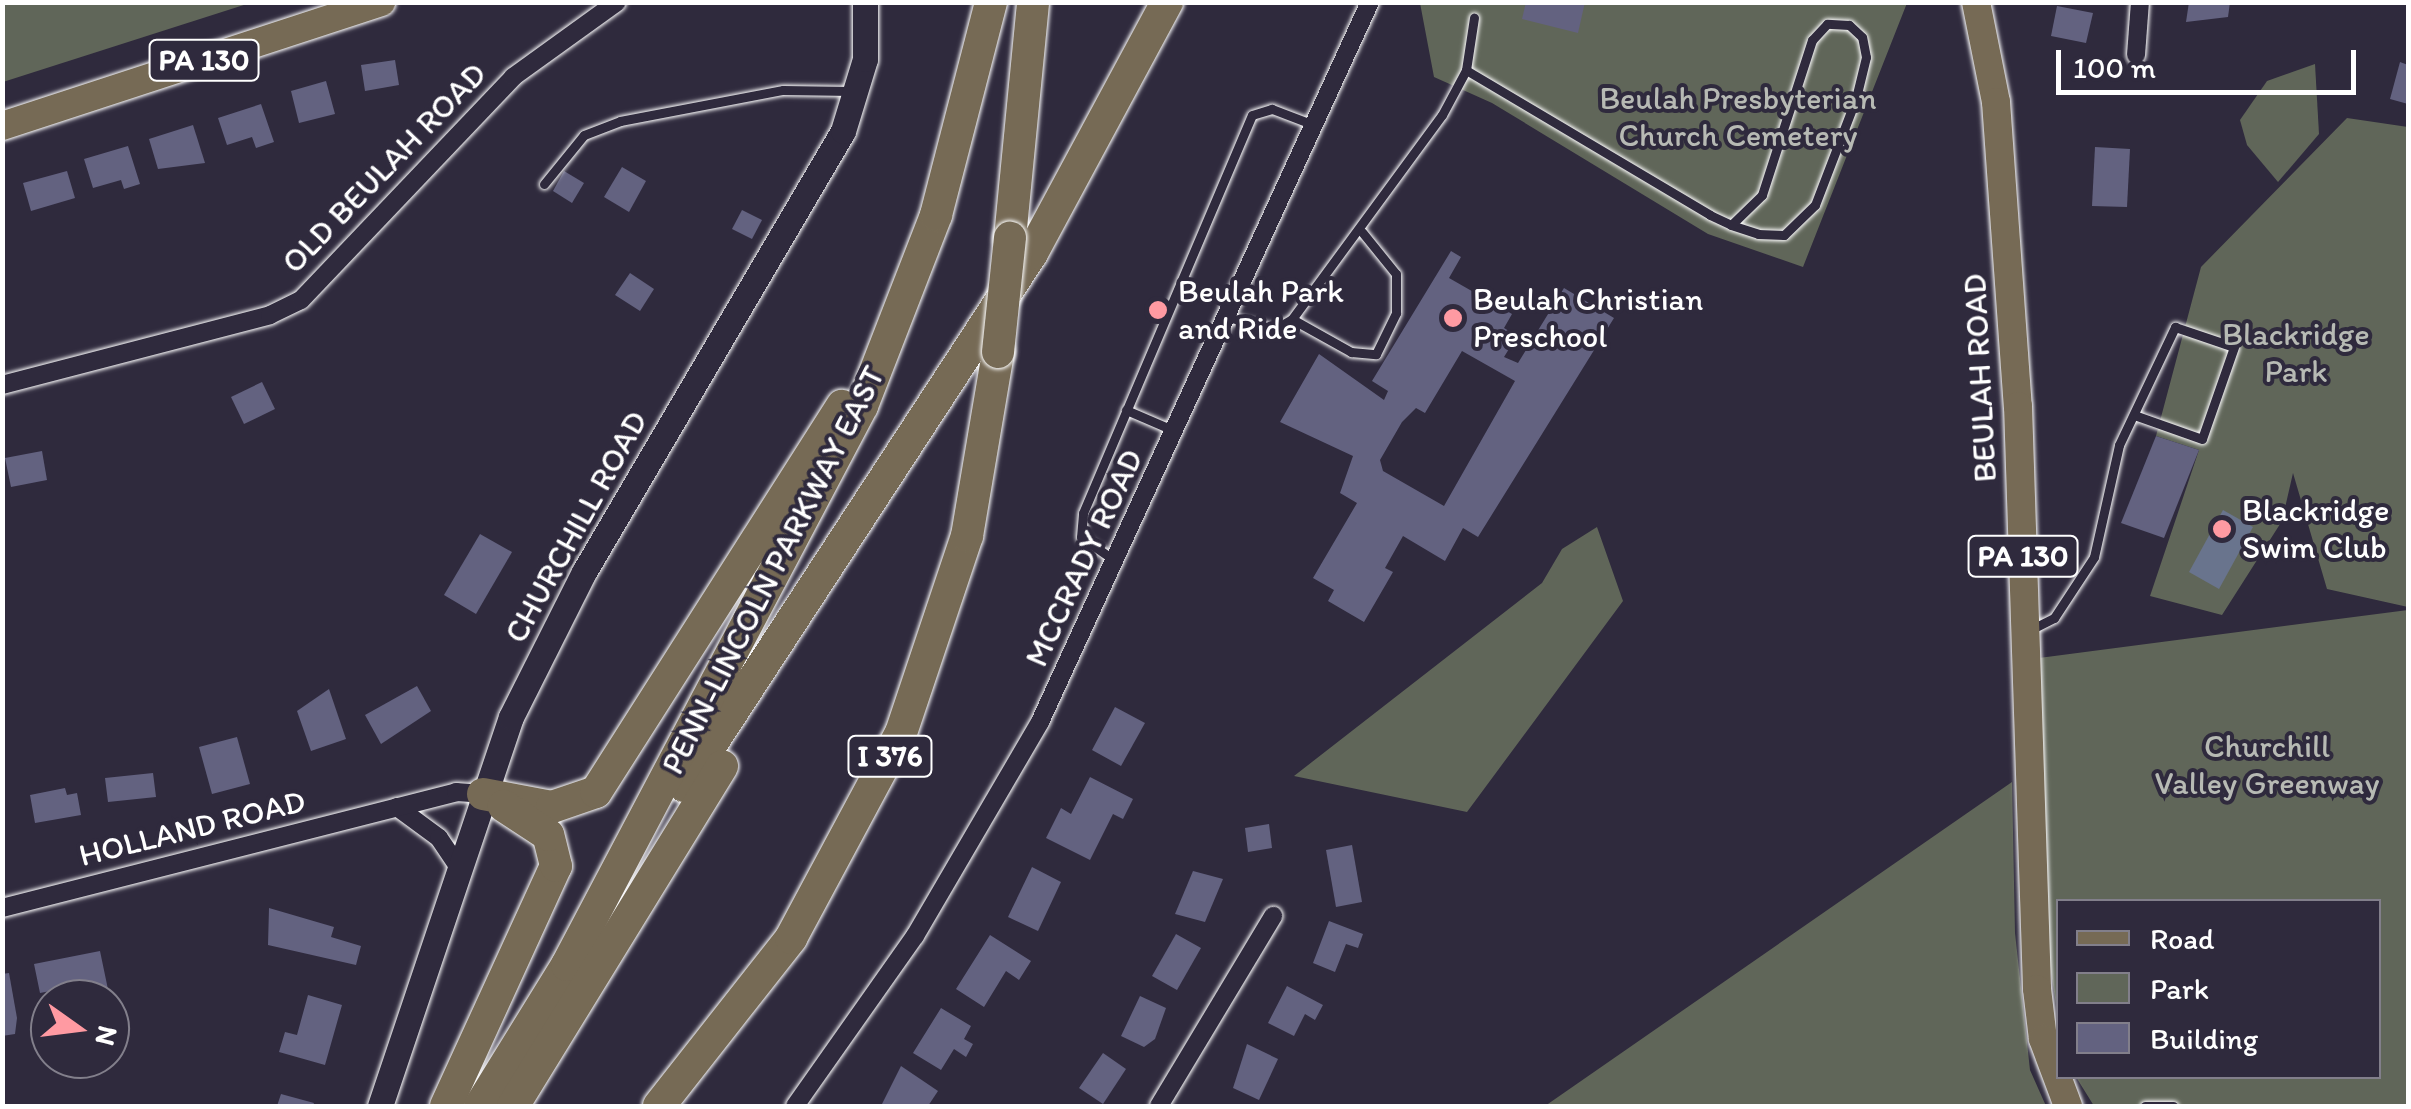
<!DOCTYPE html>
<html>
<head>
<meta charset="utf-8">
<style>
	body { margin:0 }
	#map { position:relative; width:2411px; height:1109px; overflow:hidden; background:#2f2a3d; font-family:Itim,sans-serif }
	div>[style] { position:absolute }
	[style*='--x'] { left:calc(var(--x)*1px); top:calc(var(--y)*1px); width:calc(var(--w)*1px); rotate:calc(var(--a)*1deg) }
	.green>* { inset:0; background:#606659 }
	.water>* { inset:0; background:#69748d }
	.building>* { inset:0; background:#636280 }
	.roads { filter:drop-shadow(0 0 2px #fff) drop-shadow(0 0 2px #fff) }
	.lane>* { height:9px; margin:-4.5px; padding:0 4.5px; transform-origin:4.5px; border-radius:4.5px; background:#2f2a3d }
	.street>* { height:18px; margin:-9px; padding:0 9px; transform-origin:9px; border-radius:9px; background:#2f2a3d }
	.secondary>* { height:25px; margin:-12.5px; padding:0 12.5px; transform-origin:12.5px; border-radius:12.5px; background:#2f2a3d }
	.primary>* { height:28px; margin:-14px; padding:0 14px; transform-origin:14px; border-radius:14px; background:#766a55 }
	.highway>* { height:32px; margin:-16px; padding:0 16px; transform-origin:16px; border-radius:16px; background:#766a55 }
	.bridges { filter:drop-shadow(0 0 2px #fff) drop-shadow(0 0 2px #fff) }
	.highway-bridge>* { height:32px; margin:-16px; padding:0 16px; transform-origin:16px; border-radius:16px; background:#766a55 }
	.dots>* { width:28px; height:28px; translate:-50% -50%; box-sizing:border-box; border:5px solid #2f2a3d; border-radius:50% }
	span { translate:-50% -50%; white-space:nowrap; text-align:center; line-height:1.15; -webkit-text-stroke:8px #2f2a3d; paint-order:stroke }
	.shield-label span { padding:2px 8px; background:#2f2a3d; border:2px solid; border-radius:8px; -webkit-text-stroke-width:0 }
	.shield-label { font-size:30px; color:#fff; font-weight:700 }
	.park-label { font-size:32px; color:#b7bab4 }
	.street-label { font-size:32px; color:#fff }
	.poi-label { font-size:32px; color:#fff }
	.left { translate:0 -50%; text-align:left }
	.frame { position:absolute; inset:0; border:5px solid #fff; pointer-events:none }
	.legend { position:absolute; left:2056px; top:899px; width:325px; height:180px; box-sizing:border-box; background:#2f2a3d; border:2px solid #827f8b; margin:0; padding:12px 18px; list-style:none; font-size:30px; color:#fff }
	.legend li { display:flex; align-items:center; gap:20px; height:50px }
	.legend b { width:50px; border:2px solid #827f8b }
	.north { position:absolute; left:30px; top:979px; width:100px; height:100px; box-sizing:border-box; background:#2f2a3d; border:2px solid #827f8b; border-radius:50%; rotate:104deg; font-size:28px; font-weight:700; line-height:40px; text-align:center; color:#fff }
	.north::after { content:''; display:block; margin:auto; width:35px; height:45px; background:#ff9aa2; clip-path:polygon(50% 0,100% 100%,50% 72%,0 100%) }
	.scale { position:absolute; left:2056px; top:50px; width:300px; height:45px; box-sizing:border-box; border:5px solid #fff; border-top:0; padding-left:12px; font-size:30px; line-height:35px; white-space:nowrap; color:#fff; -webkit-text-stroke:8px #2f2a3d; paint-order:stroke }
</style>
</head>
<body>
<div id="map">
	<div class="green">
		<div style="clip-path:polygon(3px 2px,250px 2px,250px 3px,3px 82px)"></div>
		<div style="clip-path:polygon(1420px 3px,1907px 3px,1803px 267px,1708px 234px,1492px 103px,1434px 77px)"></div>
		<div style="clip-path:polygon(2315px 64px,2319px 134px,2278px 182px,2247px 145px,2240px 120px,2267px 81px)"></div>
		<div style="clip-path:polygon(2347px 118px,2408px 127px,2408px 607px,2327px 589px,2293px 473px,2282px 521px,2222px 615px,2150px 596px,2199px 450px,2156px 436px,2201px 267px)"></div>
		<div style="clip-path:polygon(1597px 527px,1623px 601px,1467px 812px,1294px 776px,1542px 583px,1562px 549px)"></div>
		<div style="clip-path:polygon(2408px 610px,2408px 1106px,2094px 1106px,2076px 1077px,2378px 1076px,2378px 902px,2058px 902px,2058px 1017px,2049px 959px,2039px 658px)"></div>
		<div style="clip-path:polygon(2012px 782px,2015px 933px,2030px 1070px,2046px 1106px,1545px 1106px)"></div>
	</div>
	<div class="water">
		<div style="clip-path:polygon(2223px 510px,2253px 527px,2219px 589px,2189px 572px)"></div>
	</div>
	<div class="building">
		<div style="clip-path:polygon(1526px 2px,1585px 2px,1578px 33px,1522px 19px)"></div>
		<div style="clip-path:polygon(2189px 2px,2230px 2px,2228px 17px,2186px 22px)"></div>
		<div style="clip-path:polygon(2057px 6px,2093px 13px,2086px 43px,2051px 36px)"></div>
		<div style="clip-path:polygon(395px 60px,399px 85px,365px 91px,361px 65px)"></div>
		<div style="clip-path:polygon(2400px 62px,2408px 65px,2408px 104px,2390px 99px)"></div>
		<div style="clip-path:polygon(326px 81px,335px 114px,299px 123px,291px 91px)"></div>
		<div style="clip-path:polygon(261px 104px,274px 142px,256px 148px,252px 137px,227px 145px,218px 118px)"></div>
		<div style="clip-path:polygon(193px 125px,205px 163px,158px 169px,149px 139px)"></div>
		<div style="clip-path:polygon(128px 146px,140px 184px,124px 189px,121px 180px,93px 188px,84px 159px)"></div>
		<div style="clip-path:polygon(2095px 147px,2130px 149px,2127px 207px,2092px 206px)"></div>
		<div style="clip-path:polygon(622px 167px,646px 181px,629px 212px,604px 197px)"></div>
		<div style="clip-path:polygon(67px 171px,75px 198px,31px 211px,23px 183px)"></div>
		<div style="clip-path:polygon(564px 171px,584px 183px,572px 203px,553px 191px)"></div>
		<div style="clip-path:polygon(742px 210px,762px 220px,752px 239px,732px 229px)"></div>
		<div style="clip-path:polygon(evenodd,1451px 251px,1461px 257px,1449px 278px,1512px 314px,1504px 328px,1517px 336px,1504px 357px,1518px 363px,1564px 288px,1614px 318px,1478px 537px,1463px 528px,1445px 561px,1403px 536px,1385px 568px,1393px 572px,1364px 622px,1328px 601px,1334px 590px,1313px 578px,1357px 503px,1340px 493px,1353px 456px,1280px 422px,1319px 354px,1384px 400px,1388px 391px,1372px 381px,1451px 251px,1462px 351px,1515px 381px,1444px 506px,1383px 471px,1380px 460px,1402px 422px,1416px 408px,1425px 413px,1462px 351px)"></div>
		<div style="clip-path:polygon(630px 273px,654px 289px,640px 311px,615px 295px)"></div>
		<div style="clip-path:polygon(262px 382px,275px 409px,244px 424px,231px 397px)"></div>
		<div style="clip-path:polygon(2156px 436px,2199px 450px,2164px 538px,2121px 523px)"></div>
		<div style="clip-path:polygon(42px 451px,47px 480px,11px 487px,5px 458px)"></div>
		<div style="clip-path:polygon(480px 534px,512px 552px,476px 614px,444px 595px)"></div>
		<div style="clip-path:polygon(417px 686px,431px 711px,381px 744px,365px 715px)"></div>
		<div style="clip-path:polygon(329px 689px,346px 739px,311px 751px,297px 711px)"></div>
		<div style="clip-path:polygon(1115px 707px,1145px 723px,1121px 766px,1092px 750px)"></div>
		<div style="clip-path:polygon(237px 737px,250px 784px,212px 794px,199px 747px)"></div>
		<div style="clip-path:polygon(153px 773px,156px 797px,108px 802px,105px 778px)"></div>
		<div style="clip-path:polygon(1090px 777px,1133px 799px,1123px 819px,1113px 814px,1090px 860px,1046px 838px,1061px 808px,1071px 814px)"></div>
		<div style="clip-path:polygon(65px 788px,67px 795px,77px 793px,81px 815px,35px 823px,30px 795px)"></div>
		<div style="clip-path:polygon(1269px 824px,1272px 848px,1248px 852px,1245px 828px)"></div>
		<div style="clip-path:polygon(1352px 845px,1362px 902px,1336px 907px,1326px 850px)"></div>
		<div style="clip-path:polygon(1032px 867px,1061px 882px,1038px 931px,1008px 917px)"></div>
		<div style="clip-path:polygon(1193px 871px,1223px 879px,1205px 922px,1175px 914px)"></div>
		<div style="clip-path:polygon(269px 908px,334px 927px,331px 937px,361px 946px,356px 965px,268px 945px)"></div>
		<div style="clip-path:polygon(1329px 921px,1363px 934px,1358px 948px,1346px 944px,1335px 972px,1313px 963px)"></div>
		<div style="clip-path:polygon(1176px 934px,1201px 948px,1177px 990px,1152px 976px)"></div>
		<div style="clip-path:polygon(990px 935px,1031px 961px,1019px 980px,1006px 971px,984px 1007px,956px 989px)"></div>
		<div style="clip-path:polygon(100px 951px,110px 999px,83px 999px,81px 985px,40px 993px,34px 964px)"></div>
		<div style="clip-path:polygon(9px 973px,17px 1018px,15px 1034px,2px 1036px,2px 974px)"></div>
		<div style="clip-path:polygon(1287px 986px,1323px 1005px,1315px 1020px,1305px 1014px,1294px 1036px,1268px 1023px)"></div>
		<div style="clip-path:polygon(308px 995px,342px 1005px,325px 1065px,279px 1052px,285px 1032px,297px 1035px)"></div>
		<div style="clip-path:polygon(1140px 996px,1166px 1008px,1155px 1039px,1144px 1047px,1121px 1036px)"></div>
		<div style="clip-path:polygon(941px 1008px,971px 1026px,964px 1039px,973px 1044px,966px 1057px,954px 1049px,941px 1070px,913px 1053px)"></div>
		<div style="clip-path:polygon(1247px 1044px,1278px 1059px,1259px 1100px,1233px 1088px)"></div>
		<div style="clip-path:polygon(1103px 1053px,1126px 1069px,1103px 1104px,1079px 1088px)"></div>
		<div style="clip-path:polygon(901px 1066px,938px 1091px,928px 1106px,881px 1106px)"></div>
		<div style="clip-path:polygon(281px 1094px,314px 1103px,313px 1106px,277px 1106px)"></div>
	</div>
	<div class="roads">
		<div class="lane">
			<div style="--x:1466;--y:70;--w:284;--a:30.7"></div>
			<div style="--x:1710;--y:215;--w:23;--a:25"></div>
			<div style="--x:1731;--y:225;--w:28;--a:18"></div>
			<div style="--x:1758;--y:234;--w:26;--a:2"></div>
			<div style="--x:1784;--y:235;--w:43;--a:-44.1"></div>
			<div style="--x:1815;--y:205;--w:115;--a:-69"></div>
			<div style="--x:1856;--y:98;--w:42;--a:-76.3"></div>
			<div style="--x:1866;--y:57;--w:20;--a:-101"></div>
			<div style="--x:1862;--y:37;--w:18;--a:-137"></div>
			<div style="--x:1849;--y:25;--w:22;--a:-177"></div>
			<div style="--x:1827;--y:24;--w:22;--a:133"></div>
			<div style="--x:1812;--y:40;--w:163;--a:107.9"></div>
			<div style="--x:1762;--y:195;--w:43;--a:135.9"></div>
			<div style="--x:544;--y:184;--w:63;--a:-50.8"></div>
			<div style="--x:584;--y:135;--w:39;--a:-21"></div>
			<div style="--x:620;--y:121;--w:166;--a:-10.8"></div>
			<div style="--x:783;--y:90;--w:68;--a:0.8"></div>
			<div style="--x:1227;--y:317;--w:49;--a:14"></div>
			<div style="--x:1275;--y:329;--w:20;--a:-30"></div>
			<div style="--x:1292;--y:319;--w:253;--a:-53.7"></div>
			<div style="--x:1442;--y:115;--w:51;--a:-61.9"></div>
			<div style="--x:1466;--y:70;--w:53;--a:-81.3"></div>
			<div style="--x:1292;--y:319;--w:68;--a:29.2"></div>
			<div style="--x:1351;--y:352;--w:25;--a:5"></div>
			<div style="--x:1376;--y:354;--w:46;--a:-64"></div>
			<div style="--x:1396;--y:313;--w:39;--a:-90"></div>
			<div style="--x:1396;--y:274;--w:54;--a:-129"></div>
			<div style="--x:1126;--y:410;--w:51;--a:23.1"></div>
			<div style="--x:1114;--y:560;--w:40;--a:-145.1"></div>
			<div style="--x:1081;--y:537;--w:24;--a:-85"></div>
			<div style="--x:1083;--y:513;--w:432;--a:-67"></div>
			<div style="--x:1252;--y:115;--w:21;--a:-17"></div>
			<div style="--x:1272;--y:109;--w:45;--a:20.9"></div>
			<div style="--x:2032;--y:629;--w:25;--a:-27"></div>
			<div style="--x:2054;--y:618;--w:73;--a:-56.7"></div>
			<div style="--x:2094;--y:557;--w:115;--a:-77.4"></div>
			<div style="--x:2119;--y:445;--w:131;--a:-64.6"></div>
			<div style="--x:2175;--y:327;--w:62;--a:18.7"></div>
			<div style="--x:2234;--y:347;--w:97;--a:109.2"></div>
			<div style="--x:2202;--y:439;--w:69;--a:-160.5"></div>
			<div style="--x:2145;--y:1106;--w:28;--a:0"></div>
		</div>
		<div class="street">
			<div style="--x:2136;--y:55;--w:53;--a:-85.7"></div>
			<div style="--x:2;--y:385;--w:277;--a:-14.6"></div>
			<div style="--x:270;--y:315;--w:34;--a:-26"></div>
			<div style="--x:301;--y:300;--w:308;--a:-46.4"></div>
			<div style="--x:513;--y:77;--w:128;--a:-35.8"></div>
			<div style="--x:397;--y:807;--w:52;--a:36.4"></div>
			<div style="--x:439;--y:838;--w:37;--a:56"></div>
			<div style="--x:2;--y:908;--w:469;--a:-14.3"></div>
			<div style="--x:456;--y:792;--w:27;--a:4"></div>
			<div style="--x:795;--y:1106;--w:208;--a:-54.8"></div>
			<div style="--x:915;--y:936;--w:248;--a:-59.7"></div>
			<div style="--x:1040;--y:722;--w:792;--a:-65.38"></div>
			<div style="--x:1159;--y:1106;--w:222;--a:-59"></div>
		</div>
		<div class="secondary">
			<div style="--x:380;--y:1106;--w:410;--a:-71.4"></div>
			<div style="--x:511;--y:717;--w:162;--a:-63.3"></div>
			<div style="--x:584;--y:572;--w:511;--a:-59.57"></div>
			<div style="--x:843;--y:131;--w:75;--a:-73"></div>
			<div style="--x:865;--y:59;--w:57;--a:-90"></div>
		</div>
		<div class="primary">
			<div style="--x:1976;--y:2;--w:102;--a:78.7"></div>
			<div style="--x:1996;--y:102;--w:305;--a:85.9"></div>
			<div style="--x:2018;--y:406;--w:583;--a:88.13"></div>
			<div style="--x:2037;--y:989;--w:50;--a:83.2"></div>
			<div style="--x:2043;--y:1039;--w:72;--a:69.5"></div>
			<div style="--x:2;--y:126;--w:399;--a:-18.1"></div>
		</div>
		<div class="highway">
			<div style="--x:1010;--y:238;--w:237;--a:-84.4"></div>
			<div style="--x:684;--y:786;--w:637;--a:-56.86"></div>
			<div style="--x:1032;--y:253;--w:285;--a:-61.7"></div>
			<div style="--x:483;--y:794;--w:70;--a:10.7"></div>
			<div style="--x:552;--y:807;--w:46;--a:-18.8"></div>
			<div style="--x:596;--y:792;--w:458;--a:-57.5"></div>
			<div style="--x:446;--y:1106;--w:264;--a:-65.4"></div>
			<div style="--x:556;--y:866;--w:32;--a:-104"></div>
			<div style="--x:548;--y:835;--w:53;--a:-146.6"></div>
			<div style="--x:480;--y:1106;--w:166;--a:-58.3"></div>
			<div style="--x:567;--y:965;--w:632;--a:-62.18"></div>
			<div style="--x:862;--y:406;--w:205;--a:-68.8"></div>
			<div style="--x:936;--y:215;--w:220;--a:-75.5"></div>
			<div style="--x:513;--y:1106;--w:399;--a:-58.4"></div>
			<div style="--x:659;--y:1106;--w:214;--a:-51.8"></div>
			<div style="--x:791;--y:938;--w:233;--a:-61.8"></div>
			<div style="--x:901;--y:733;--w:208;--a:-71.5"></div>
			<div style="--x:967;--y:536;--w:187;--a:-80.4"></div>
		</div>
	</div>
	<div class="bridges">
		<div class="highway-bridge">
			<div style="--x:998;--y:352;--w:115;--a:-84"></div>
		</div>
	</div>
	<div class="dots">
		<div style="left:1158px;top:310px;background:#ff9aa2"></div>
		<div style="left:1453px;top:318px;background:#ff9aa2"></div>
		<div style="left:2222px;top:529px;background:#ff9aa2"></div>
	</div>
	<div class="shield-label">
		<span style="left:204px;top:60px">PA 130</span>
		<span style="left:2023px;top:556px">PA 130</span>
		<span style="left:890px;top:756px">I 376</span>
	</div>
	<div class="park-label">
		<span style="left:1738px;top:117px">Beulah Presbyterian<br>Church Cemetery</span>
		<span style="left:2296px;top:353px">Blackridge<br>Park</span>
		<span style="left:2267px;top:765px">Churchill<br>Valley Greenway</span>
	</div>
	<div class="street-label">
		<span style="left:384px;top:168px;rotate:-46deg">OLD BEULAH ROAD</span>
		<span style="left:1980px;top:378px;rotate:-93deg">BEULAH ROAD</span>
		<span style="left:576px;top:527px;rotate:-61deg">CHURCHILL ROAD</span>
		<span style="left:1084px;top:558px;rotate:-65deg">MCCRADY ROAD</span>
		<span style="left:773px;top:570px;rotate:-63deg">PENN-LINCOLN PARKWAY EAST</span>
		<span style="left:192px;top:828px;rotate:-14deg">HOLLAND ROAD</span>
	</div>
	<div class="poi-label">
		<span class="left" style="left:1178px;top:310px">Beulah Park<br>and Ride</span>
		<span class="left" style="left:1473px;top:318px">Beulah Christian<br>Preschool</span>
		<span class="left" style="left:2242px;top:529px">Blackridge<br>Swim Club</span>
	</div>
	<div class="frame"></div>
	<ul class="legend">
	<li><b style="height:12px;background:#766a55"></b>Road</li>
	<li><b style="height:28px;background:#606659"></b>Park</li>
	<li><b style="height:28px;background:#636280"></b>Building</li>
	</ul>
	<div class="north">N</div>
	<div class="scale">100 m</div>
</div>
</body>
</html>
